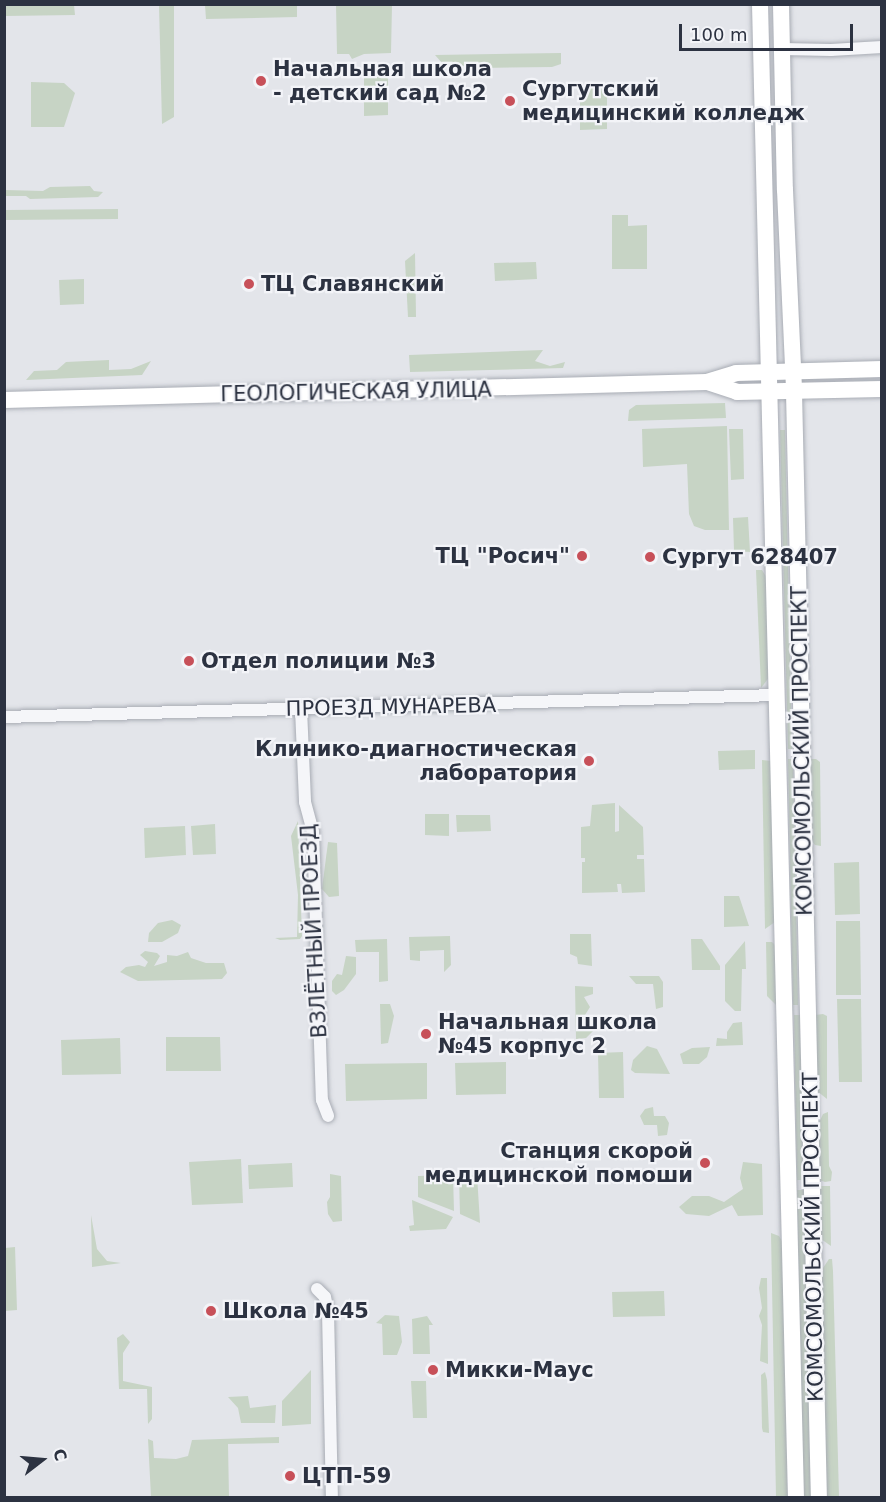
<!DOCTYPE html>
<html>
<head>
<meta charset="utf-8">
<style>
	body { margin:0 }
	#map { position:relative; width:886px; height:1502px; overflow:hidden; background:#e3e5ea; font-family:"DejaVu Sans",sans-serif }
	div>[style] { position:absolute }
	[style*='--x'] { left:calc(var(--x)*1px); top:calc(var(--y)*1px); width:calc(var(--w)*1px); rotate:calc(var(--a)*1deg) }
	.green>* { inset:0; background:#c7d4c5 }
	.roads { filter:drop-shadow(0 0 2px #a8acb4) drop-shadow(0 0 2px #a8acb4) }
	.minor>* { height:12px; margin:-6px; padding:0 6px; transform-origin:6px; border-radius:6px; background:#f5f6f9 }
	.secondary>* { height:16px; margin:-8px; padding:0 8px; transform-origin:8px; border-radius:8px; background:#fff }
	.dots>* { width:16px; height:16px; translate:-50% -50%; box-sizing:border-box; border:3px solid #f3f4f8; border-radius:50% }
	span { translate:-50% -50%; white-space:nowrap; text-align:center; line-height:1.15; -webkit-text-stroke:4.5px #f3f4f8; paint-order:stroke }
	.poi-label { font-size:21px; color:#2c3241; font-weight:700 }
	.left { translate:0 -50%; text-align:left }
	.right { translate:-100% -50%; text-align:right }
	.street-label { font-size:21px; color:#2c3241 }
	.frame { position:absolute; inset:0; border:6px solid #2c3241; pointer-events:none }
	.north { position:absolute; left:12px; top:1430px; width:60px; height:60px; -webkit-text-stroke:4px #f3f4f8; paint-order:stroke; rotate:74deg; font-size:16px; font-weight:700; line-height:24px; text-align:center; color:#2c3241 }
	.north::after { content:''; display:block; margin:auto; width:21px; height:27px; background:#2c3241; clip-path:polygon(50% 0,100% 100%,50% 72%,0 100%) }
	.scale { position:absolute; left:679px; top:24px; width:174px; height:27px; box-sizing:border-box; border:3px solid #2c3241; border-top:0; padding-left:8px; font-size:18px; line-height:21px; white-space:nowrap; color:#2c3241; -webkit-text-stroke:4px #f3f4f8; paint-order:stroke }
</style>
</head>
<body>
<div id="map">
	<div class="green">
		<div style="clip-path:polygon(4px 5px,74px 5px,75px 15px,5px 16px)"></div>
		<div style="clip-path:polygon(159px 5px,174px 5px,174px 117px,162px 124px)"></div>
		<div style="clip-path:polygon(205px 5px,297px 5px,297px 17px,206px 19px)"></div>
		<div style="clip-path:polygon(336px 5px,392px 5px,391px 53px,364px 54px,352px 59px,349px 54px,337px 54px)"></div>
		<div style="clip-path:polygon(561px 53px,561px 64px,552px 67px,480px 68px,442px 63px,435px 55px)"></div>
		<div style="clip-path:polygon(364px 73px,388px 73px,388px 115px,364px 116px)"></div>
		<div style="clip-path:polygon(31px 82px,64px 83px,75px 93px,64px 127px,31px 127px)"></div>
		<div style="clip-path:polygon(580px 87px,607px 87px,607px 129px,580px 130px)"></div>
		<div style="clip-path:polygon(90px 186px,94px 191px,103px 192px,98px 197px,30px 199px,26px 196px,5px 196px,5px 190px,43px 191px,50px 187px)"></div>
		<div style="clip-path:polygon(118px 209px,118px 219px,5px 220px,5px 210px)"></div>
		<div style="clip-path:polygon(612px 215px,628px 215px,628px 226px,647px 225px,647px 269px,612px 269px)"></div>
		<div style="clip-path:polygon(415px 253px,416px 317px,408px 317px,405px 261px)"></div>
		<div style="clip-path:polygon(536px 262px,537px 279px,495px 281px,494px 263px)"></div>
		<div style="clip-path:polygon(84px 279px,84px 304px,60px 305px,59px 280px)"></div>
		<div style="clip-path:polygon(543px 350px,535px 361px,550px 366px,565px 362px,563px 368px,410px 372px,409px 355px)"></div>
		<div style="clip-path:polygon(109px 360px,109px 370px,131px 369px,151px 361px,142px 375px,26px 380px,34px 371px,57px 370px,66px 362px)"></div>
		<div style="clip-path:polygon(725px 403px,726px 418px,628px 421px,629px 410px,636px 405px)"></div>
		<div style="clip-path:polygon(727px 426px,729px 530px,705px 530px,694px 526px,689px 514px,687px 464px,643px 467px,642px 429px)"></div>
		<div style="clip-path:polygon(729px 429px,743px 429px,744px 479px,731px 480px)"></div>
		<div style="clip-path:polygon(780px 430px,785px 430px,792px 749px,788px 749px)"></div>
		<div style="clip-path:polygon(748px 517px,750px 552px,734px 551px,733px 518px)"></div>
		<div style="clip-path:polygon(756px 570px,762px 570px,767px 578px,770px 676px,761px 688px)"></div>
		<div style="clip-path:polygon(755px 750px,755px 769px,719px 770px,718px 751px)"></div>
		<div style="clip-path:polygon(788px 759px,793px 759px,798px 1005px,793px 1005px)"></div>
		<div style="clip-path:polygon(809px 759px,816px 759px,820px 762px,821px 846px,815px 845px,811px 841px)"></div>
		<div style="clip-path:polygon(762px 760px,771px 761px,775px 922px,765px 929px)"></div>
		<div style="clip-path:polygon(615px 803px,615px 832px,619px 831px,619px 805px,643px 827px,644px 855px,637px 855px,637px 859px,644px 859px,645px 892px,622px 893px,621px 884px,617px 884px,618px 892px,582px 893px,582px 862px,585px 862px,585px 858px,581px 858px,581px 827px,590px 826px,592px 805px)"></div>
		<div style="clip-path:polygon(425px 814px,449px 814px,449px 836px,425px 835px)"></div>
		<div style="clip-path:polygon(456px 815px,490px 815px,491px 831px,457px 832px)"></div>
		<div style="clip-path:polygon(298px 821px,302px 936px,300px 939px,280px 940px,275px 938px,297px 937px,298px 895px,291px 836px)"></div>
		<div style="clip-path:polygon(215px 824px,216px 854px,193px 855px,191px 826px)"></div>
		<div style="clip-path:polygon(185px 826px,186px 855px,145px 858px,144px 828px)"></div>
		<div style="clip-path:polygon(328px 842px,337px 843px,339px 896px,329px 897px,322px 889px)"></div>
		<div style="clip-path:polygon(859px 862px,860px 914px,835px 915px,834px 863px)"></div>
		<div style="clip-path:polygon(724px 896px,739px 896px,749px 926px,724px 927px)"></div>
		<div style="clip-path:polygon(172px 920px,181px 925px,178px 933px,162px 942px,148px 942px,149px 933px,158px 923px)"></div>
		<div style="clip-path:polygon(836px 921px,860px 921px,861px 995px,836px 995px)"></div>
		<div style="clip-path:polygon(570px 934px,591px 934px,592px 966px,578px 964px,577px 957px,570px 954px)"></div>
		<div style="clip-path:polygon(450px 936px,451px 965px,444px 972px,444px 950px,420px 951px,420px 961px,410px 960px,409px 937px)"></div>
		<div style="clip-path:polygon(387px 939px,388px 981px,379px 982px,379px 952px,356px 952px,355px 940px)"></div>
		<div style="clip-path:polygon(691px 939px,702px 939px,720px 966px,720px 970px,692px 970px)"></div>
		<div style="clip-path:polygon(745px 941px,746px 969px,742px 969px,741px 1011px,735px 1011px,725px 1001px,725px 965px)"></div>
		<div style="clip-path:polygon(766px 942px,772px 942px,777px 947px,777px 1006px,767px 996px)"></div>
		<div style="clip-path:polygon(145px 951px,157px 953px,160px 956px,154px 966px,167px 962px,167px 955px,177px 956px,188px 952px,191px 958px,206px 963px,224px 963px,227px 973px,222px 979px,138px 981px,120px 972px,126px 967px,139px 965px,145px 967px,148px 962px,140px 955px)"></div>
		<div style="clip-path:polygon(346px 956px,356px 957px,356px 974px,344px 990px,336px 995px,332px 991px,332px 981px,337px 974px,342px 975px)"></div>
		<div style="clip-path:polygon(629px 976px,659px 976px,663px 982px,663px 1007px,656px 1009px,653px 984px,636px 984px)"></div>
		<div style="clip-path:polygon(575px 986px,593px 987px,593px 994px,584px 997px,590px 1007px,585px 1015px,587px 1021px,596px 1028px,586px 1038px,576px 1039px)"></div>
		<div style="clip-path:polygon(837px 999px,861px 999px,862px 1082px,839px 1082px)"></div>
		<div style="clip-path:polygon(380px 1004px,390px 1004px,394px 1016px,388px 1043px,381px 1044px)"></div>
		<div style="clip-path:polygon(823px 1014px,827px 1016px,827px 1099px,817px 1091px,815px 1015px)"></div>
		<div style="clip-path:polygon(794px 1015px,800px 1015px,803px 1180px,797px 1180px)"></div>
		<div style="clip-path:polygon(742px 1022px,743px 1045px,716px 1046px,717px 1038px,727px 1039px,727px 1032px,733px 1023px)"></div>
		<div style="clip-path:polygon(166px 1037px,220px 1037px,221px 1071px,166px 1071px)"></div>
		<div style="clip-path:polygon(120px 1038px,121px 1074px,62px 1075px,61px 1040px)"></div>
		<div style="clip-path:polygon(647px 1046px,657px 1049px,670px 1074px,635px 1073px,631px 1070px,633px 1060px)"></div>
		<div style="clip-path:polygon(710px 1047px,707px 1057px,699px 1064px,683px 1064px,680px 1054px,692px 1048px)"></div>
		<div style="clip-path:polygon(623px 1052px,624px 1098px,599px 1098px,598px 1053px)"></div>
		<div style="clip-path:polygon(506px 1062px,506px 1094px,456px 1095px,455px 1063px)"></div>
		<div style="clip-path:polygon(427px 1063px,427px 1099px,346px 1101px,345px 1064px)"></div>
		<div style="clip-path:polygon(653px 1107px,654px 1116px,665px 1116px,669px 1123px,667px 1135px,658px 1136px,657px 1125px,644px 1125px,640px 1116px,645px 1109px)"></div>
		<div style="clip-path:polygon(828px 1112px,829px 1166px,832px 1172px,831px 1181px,825px 1182px,819px 1180px,818px 1125px,823px 1114px)"></div>
		<div style="clip-path:polygon(241px 1159px,243px 1203px,192px 1205px,189px 1162px)"></div>
		<div style="clip-path:polygon(743px 1162px,762px 1164px,763px 1215px,738px 1216px,732px 1205px,709px 1216px,686px 1214px,679px 1207px,692px 1196px,709px 1196px,724px 1202px,743px 1189px,740px 1178px)"></div>
		<div style="clip-path:polygon(292px 1163px,293px 1187px,249px 1189px,248px 1165px)"></div>
		<div style="clip-path:polygon(330px 1174px,341px 1176px,342px 1221px,333px 1222px,328px 1214px,327px 1202px,330px 1197px)"></div>
		<div style="clip-path:polygon(453px 1175px,454px 1211px,418px 1197px,418px 1176px)"></div>
		<div style="clip-path:polygon(459px 1175px,477px 1175px,480px 1223px,460px 1214px)"></div>
		<div style="clip-path:polygon(820px 1186px,830px 1186px,831px 1246px,821px 1239px)"></div>
		<div style="clip-path:polygon(797px 1190px,804px 1190px,805px 1217px,811px 1498px,803px 1497px)"></div>
		<div style="clip-path:polygon(412px 1200px,453px 1217px,446px 1229px,410px 1231px,409px 1226px,414px 1225px)"></div>
		<div style="clip-path:polygon(91px 1215px,97px 1249px,107px 1261px,121px 1263px,92px 1267px)"></div>
		<div style="clip-path:polygon(771px 1233px,779px 1236px,782px 1241px,788px 1497px,776px 1497px)"></div>
		<div style="clip-path:polygon(15px 1247px,17px 1310px,5px 1311px,5px 1248px)"></div>
		<div style="clip-path:polygon(829px 1259px,832px 1259px,833px 1271px,839px 1497px,827px 1497px,821px 1271px)"></div>
		<div style="clip-path:polygon(761px 1278px,767px 1278px,768px 1364px,760px 1361px,762px 1325px,759px 1316px,762px 1308px,759px 1288px)"></div>
		<div style="clip-path:polygon(664px 1291px,665px 1316px,613px 1317px,612px 1292px)"></div>
		<div style="clip-path:polygon(385px 1315px,399px 1316px,402px 1342px,397px 1355px,383px 1355px,382px 1324px,376px 1323px)"></div>
		<div style="clip-path:polygon(427px 1316px,433px 1325px,429px 1325px,430px 1354px,413px 1354px,412px 1319px)"></div>
		<div style="clip-path:polygon(123px 1334px,130px 1342px,123px 1353px,123px 1381px,152px 1387px,152px 1419px,148px 1424px,147px 1389px,119px 1389px,117px 1338px)"></div>
		<div style="clip-path:polygon(311px 1370px,311px 1424px,282px 1426px,282px 1401px)"></div>
		<div style="clip-path:polygon(765px 1372px,767px 1380px,769px 1433px,763px 1432px,762px 1428px,761px 1375px)"></div>
		<div style="clip-path:polygon(411px 1381px,426px 1381px,427px 1418px,413px 1418px)"></div>
		<div style="clip-path:polygon(248px 1396px,250px 1408px,276px 1405px,275px 1423px,241px 1423px,238px 1408px,228px 1397px)"></div>
		<div style="clip-path:polygon(279px 1437px,279px 1443px,228px 1444px,229px 1497px,151px 1497px,148px 1439px,153px 1441px,154px 1458px,176px 1459px,188px 1456px,192px 1440px)"></div>
	</div>
	<div class="roads">
		<div class="minor">
			<div style="--x:782;--y:49;--w:49;--a:1.2"></div>
			<div style="--x:831;--y:50;--w:51;--a:-3.4"></div>
			<div style="--x:301;--y:709;--w:93;--a:87.5"></div>
			<div style="--x:305;--y:802;--w:31;--a:75"></div>
			<div style="--x:313;--y:832;--w:268;--a:88.1"></div>
			<div style="--x:322;--y:1100;--w:17;--a:69"></div>
			<div style="--x:4;--y:717;--w:774;--a:-1.63"></div>
			<div style="--x:317;--y:1289;--w:11;--a:45"></div>
			<div style="--x:325;--y:1297;--w:14;--a:78"></div>
			<div style="--x:328;--y:1311;--w:187;--a:88.8"></div>
		</div>
		<div class="secondary">
			<div style="--x:760;--y:4;--w:1494;--a:88.62"></div>
			<div style="--x:781;--y:4;--w:186;--a:88.8"></div>
			<div style="--x:785;--y:190;--w:202;--a:87.4"></div>
			<div style="--x:794;--y:392;--w:1106;--a:88.71"></div>
			<div style="--x:707;--y:382;--w:32;--a:18"></div>
			<div style="--x:737;--y:392;--w:145;--a:-1.2"></div>
			<div style="--x:4;--y:400;--w:703;--a:-1.47"></div>
			<div style="--x:707;--y:382;--w:30;--a:-17"></div>
			<div style="--x:736;--y:373;--w:146;--a:-1.6"></div>
		</div>
	</div>
	<div class="dots">
		<div style="left:261px;top:81px;background:#c75059"></div>
		<div style="left:510px;top:101px;background:#c75059"></div>
		<div style="left:249px;top:284px;background:#c75059"></div>
		<div style="left:582px;top:556px;background:#c75059"></div>
		<div style="left:650px;top:557px;background:#c75059"></div>
		<div style="left:189px;top:661px;background:#c75059"></div>
		<div style="left:589px;top:761px;background:#c75059"></div>
		<div style="left:426px;top:1034px;background:#c75059"></div>
		<div style="left:705px;top:1163px;background:#c75059"></div>
		<div style="left:211px;top:1311px;background:#c75059"></div>
		<div style="left:433px;top:1370px;background:#c75059"></div>
		<div style="left:290px;top:1476px;background:#c75059"></div>
	</div>
	<div class="poi-label">
		<span class="left" style="left:273px;top:81px">Начальная школа<br>- детский сад №2</span>
		<span class="left" style="left:522px;top:101px">Сургутский<br>медицинский колледж</span>
		<span class="left" style="left:261px;top:284px">ТЦ Славянский</span>
		<span class="right" style="left:570px;top:556px">ТЦ "Росич"</span>
		<span class="left" style="left:662px;top:557px">Сургут 628407</span>
		<span class="left" style="left:201px;top:661px">Отдел полиции №3</span>
		<span class="right" style="left:577px;top:761px">Клинико-диагностическая<br>лаборатория</span>
		<span class="left" style="left:438px;top:1034px">Начальная школа<br>№45 корпус 2</span>
		<span class="right" style="left:693px;top:1163px">Cтанция скорой<br>медицинской помоши</span>
		<span class="left" style="left:223px;top:1311px">Школа №45</span>
		<span class="left" style="left:445px;top:1370px">Микки-Маус</span>
		<span class="left" style="left:302px;top:1476px">ЦТП-59</span>
	</div>
	<div class="street-label">
		<span style="left:356px;top:392px;rotate:-1deg">ГЕОЛОГИЧЕСКАЯ УЛИЦА</span>
		<span style="left:391px;top:707px;rotate:-1deg">ПРОЕЗД МУНАРЕВА</span>
		<span style="left:802px;top:751px;rotate:-91deg">КОМСОМОЛЬСКИЙ ПРОСПЕКТ</span>
		<span style="left:314px;top:931px;rotate:-93deg">ВЗЛЁТНЫЙ ПРОЕЗД</span>
		<span style="left:813px;top:1237px;rotate:-91deg">КОМСОМОЛЬСКИЙ ПРОСПЕКТ</span>
	</div>
	<div class="frame"></div>
	<div class="north">С</div>
	<div class="scale">100 m</div>
</div>
</body>
</html>
